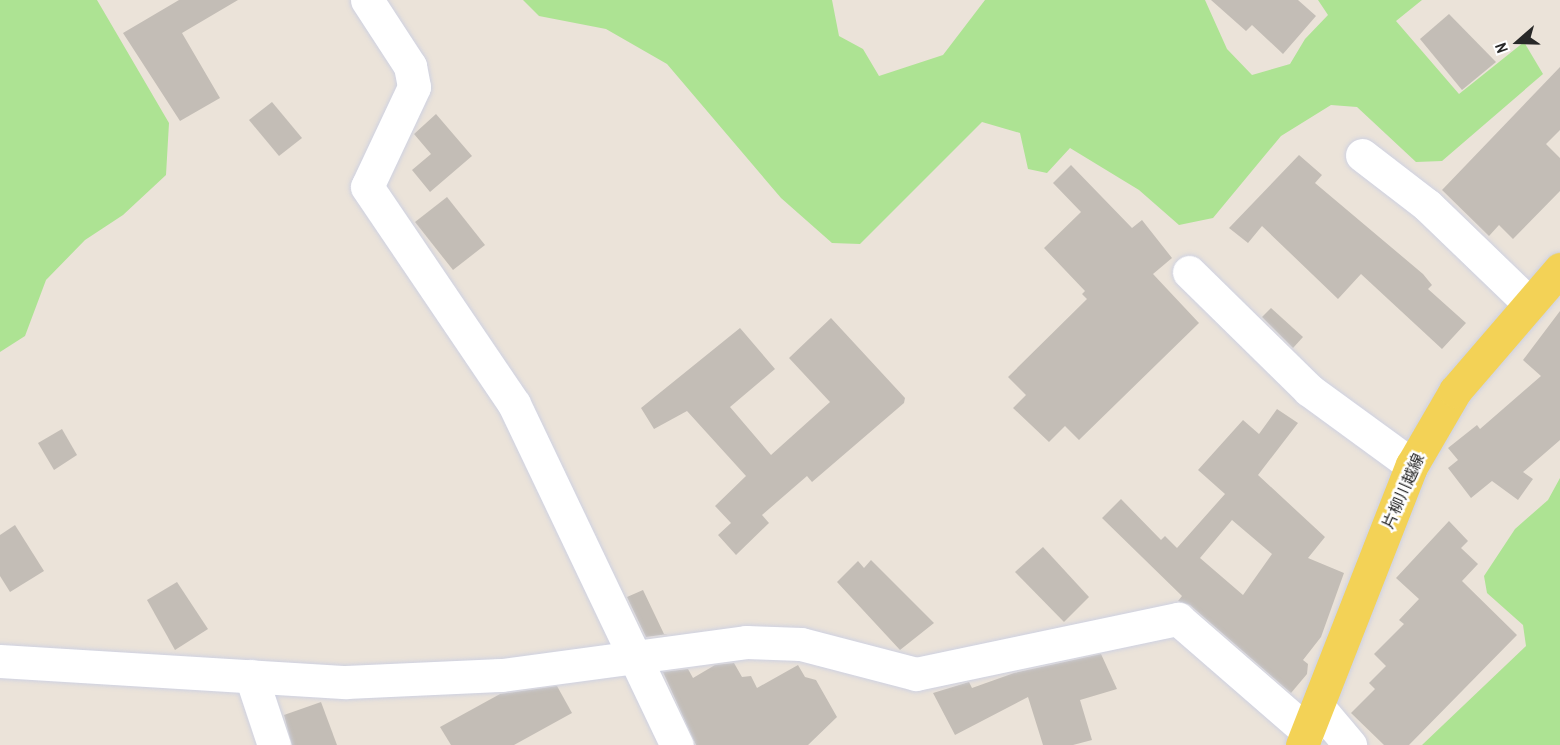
<!DOCTYPE html>
<html>
<head>
<meta charset="utf-8">
<style>
	body { margin:0 }
	#map { position:relative; width:1560px; height:745px; overflow:hidden; background:#ebe3d9; font-family:"Archivo Narrow","Noto Sans JP",sans-serif }
	div>[style] { position:absolute }
	[style*='--x'] { left:calc(var(--x)*1px); top:calc(var(--y)*1px); width:calc(var(--w)*1px); rotate:calc(var(--a)*1deg) }
	.green>* { inset:0; background:#ade393 }
	.building>* { inset:0; background:#c3bdb6 }
	.roads { filter:drop-shadow(0 0 2px #ced1e1) drop-shadow(0 0 2px #ced1e1) }
	.minor>* { height:33px; margin:-16.5px; padding:0 16.5px; transform-origin:16.5px; border-radius:16.5px; background:#fff }
	.major>* { height:33px; margin:-16.5px; padding:0 16.5px; transform-origin:16.5px; border-radius:16.5px; background:#f3d256 }
	span { translate:-50% -50%; white-space:nowrap; text-align:center; line-height:1.15; -webkit-text-stroke:5px #fff; paint-order:stroke }
	.street-label { font-size:16px; color:#282828 }
	.north { position:absolute; left:1488px; top:12px; width:60px; height:60px; -webkit-text-stroke:4px #fff; paint-order:stroke; rotate:250deg; font-size:16px; font-weight:700; line-height:24px; text-align:center; color:#282828 }
	.north::after { content:''; display:block; margin:auto; width:21px; height:27px; background:#282828; clip-path:polygon(50% 0,100% 100%,50% 72%,0 100%) }
</style>
</head>
<body>
<div id="map">
	<div class="green">
		<div style="clip-path:polygon(0 0,97px 0,169px 123px,166px 175px,123px 215px,85px 240px,46px 280px,25px 336px,0 352px)"></div>
		<div style="clip-path:polygon(523px 0,832px 0,839px 36px,863px 49px,879px 76px,943px 55px,985px 0,1205px 0,1227px 49px,1252px 75px,1290px 64px,1305px 39px,1328px 15px,1318px 0,1422px 0,1396px 21px,1459px 94px,1524px 42px,1543px 74px,1442px 161px,1416px 162px,1357px 107px,1331px 105px,1281px 136px,1213px 218px,1179px 225px,1139px 190px,1070px 148px,1047px 173px,1028px 169px,1020px 133px,982px 122px,860px 244px,832px 243px,781px 198px,667px 64px,606px 29px,539px 16px)"></div>
		<div style="clip-path:polygon(1560px 478px,1560px 745px,1422px 745px,1526px 646px,1523px 625px,1487px 593px,1484px 576px,1515px 529px,1548px 500px)"></div>
	</div>
	<div class="building">
		<div style="clip-path:polygon(179px 0,238px 0,182px 33px,220px 98px,180px 121px,123px 33px)"></div>
		<div style="clip-path:polygon(1211px 0,1298px 0,1316px 16px,1283px 54px,1252px 25px,1246px 31px)"></div>
		<div style="clip-path:polygon(1449px 14px,1496px 62px,1462px 90px,1420px 39px)"></div>
		<div style="clip-path:polygon(1560px 67px,1560px 130px,1546px 144px,1560px 158px,1560px 191px,1513px 239px,1499px 225px,1489px 236px,1442px 190px)"></div>
		<div style="clip-path:polygon(272px 102px,302px 138px,279px 156px,249px 120px)"></div>
		<div style="clip-path:polygon(436px 114px,472px 156px,430px 192px,412px 170px,431px 154px,414px 134px)"></div>
		<div style="clip-path:polygon(1299px 155px,1322px 175px,1315px 183px,1423px 274px,1432px 285px,1428px 289px,1466px 323px,1442px 349px,1361px 274px,1338px 299px,1262px 226px,1248px 243px,1229px 228px)"></div>
		<div style="clip-path:polygon(1071px 165px,1132px 228px,1142px 220px,1172px 258px,1153px 274px,1199px 323px,1079px 440px,1065px 426px,1049px 442px,1013px 408px,1026px 395px,1008px 377px,1087px 299px,1082px 294px,1085px 291px,1044px 248px,1081px 212px,1053px 183px)"></div>
		<div style="clip-path:polygon(447px 197px,485px 245px,453px 270px,415px 222px)"></div>
		<div style="clip-path:polygon(1271px 308px,1303px 337px,1293px 348px,1262px 317px)"></div>
		<div style="clip-path:polygon(1560px 311px,1560px 440px,1523px 472px,1533px 479px,1518px 500px,1492px 481px,1471px 498px,1448px 468px,1458px 460px,1448px 448px,1477px 425px,1480px 429px,1541px 376px,1523px 360px)"></div>
		<div style="clip-path:polygon(831px 318px,905px 398px,904px 403px,812px 482px,807px 476px,762px 515px,769px 523px,736px 555px,718px 535px,731px 523px,715px 506px,746px 476px,687px 411px,654px 429px,641px 408px,740px 328px,775px 369px,730px 407px,771px 455px,830px 402px,789px 358px)"></div>
		<div style="clip-path:polygon(evenodd,1277px 409px,1298px 423px,1258px 475px,1325px 537px,1308px 558px,1344px 573px,1321px 637px,1303px 660px,1308px 664px,1307px 674px,1291px 693px,1190px 605px,1178px 601px,1182px 596px,1102px 518px,1121px 499px,1161px 540px,1165px 536px,1177px 548px,1225px 494px,1198px 470px,1243px 420px,1259px 434px,1277px 409px,1232px 520px,1272px 554px,1243px 595px,1200px 558px,1232px 520px)"></div>
		<div style="clip-path:polygon(62px 429px,77px 455px,54px 470px,38px 443px)"></div>
		<div style="clip-path:polygon(1449px 521px,1468px 541px,1461px 548px,1478px 564px,1462px 581px,1517px 635px,1409px 745px,1384px 745px,1351px 713px,1375px 689px,1369px 683px,1386px 666px,1374px 654px,1404px 624px,1399px 620px,1419px 599px,1396px 578px)"></div>
		<div style="clip-path:polygon(15px 525px,44px 571px,10px 592px,0 576px,0 535px)"></div>
		<div style="clip-path:polygon(1043px 547px,1089px 597px,1064px 622px,1015px 572px)"></div>
		<div style="clip-path:polygon(871px 560px,934px 623px,900px 650px,837px 582px,858px 561px,864px 568px)"></div>
		<div style="clip-path:polygon(177px 582px,208px 629px,175px 650px,147px 600px)"></div>
		<div style="clip-path:polygon(643px 590px,664px 634px,668px 634px,646px 637px,627px 597px)"></div>
		<div style="clip-path:polygon(1101px 654px,1117px 689px,1080px 700px,1092px 740px,1073px 745px,1043px 745px,1028px 697px,955px 735px,933px 693px,969px 682px,972px 688px,1014px 673px)"></div>
		<div style="clip-path:polygon(734px 663px,742px 677px,751px 676px,757px 688px,798px 665px,805px 677px,816px 680px,837px 717px,808px 745px,696px 745px,663px 672px,688px 669px,693px 678px,715px 665px)"></div>
		<div style="clip-path:polygon(557px 686px,572px 713px,514px 745px,451px 745px,440px 727px,500px 694px)"></div>
		<div style="clip-path:polygon(321px 702px,337px 745px,292px 745px,284px 715px)"></div>
	</div>
	<div class="roads">
		<div class="minor">
			<div style="--x:367;--y:0;--w:79;--a:56.9"></div>
			<div style="--x:410;--y:66;--w:21;--a:79"></div>
			<div style="--x:414;--y:87;--w:110;--a:115.2"></div>
			<div style="--x:367;--y:187;--w:262;--a:55.9"></div>
			<div style="--x:514;--y:404;--w:378;--a:64.5"></div>
			<div style="--x:1362;--y:155;--w:82;--a:37.6"></div>
			<div style="--x:1427;--y:205;--w:141;--a:43.9"></div>
			<div style="--x:1189;--y:272;--w:168;--a:44.5"></div>
			<div style="--x:1309;--y:390;--w:127;--a:36.1"></div>
			<div style="--x:0;--y:661;--w:347;--a:3.5"></div>
			<div style="--x:346;--y:682;--w:156;--a:-2.6"></div>
			<div style="--x:502;--y:675;--w:246;--a:-7.7"></div>
			<div style="--x:746;--y:642;--w:55;--a:2.1"></div>
			<div style="--x:801;--y:644;--w:119;--a:14.6"></div>
			<div style="--x:916;--y:674;--w:268;--a:-11.9"></div>
			<div style="--x:1178;--y:619;--w:172;--a:41"></div>
			<div style="--x:251;--y:676;--w:73;--a:71.6"></div>
			<div style="--x:1318;--y:707;--w:50;--a:49.9"></div>
		</div>
		<div class="major">
			<div style="--x:1302;--y:745;--w:301;--a:-68.6"></div>
			<div style="--x:1412;--y:465;--w:86;--a:-59.8"></div>
			<div style="--x:1455;--y:391;--w:161;--a:-49.3"></div>
		</div>
	</div>
	<div class="street-label">
		<span style="left:1403px;top:491px;rotate:-66deg">片柳川越線</span>
	</div>
	<div class="north">N</div>
</div>
</body>
</html>
